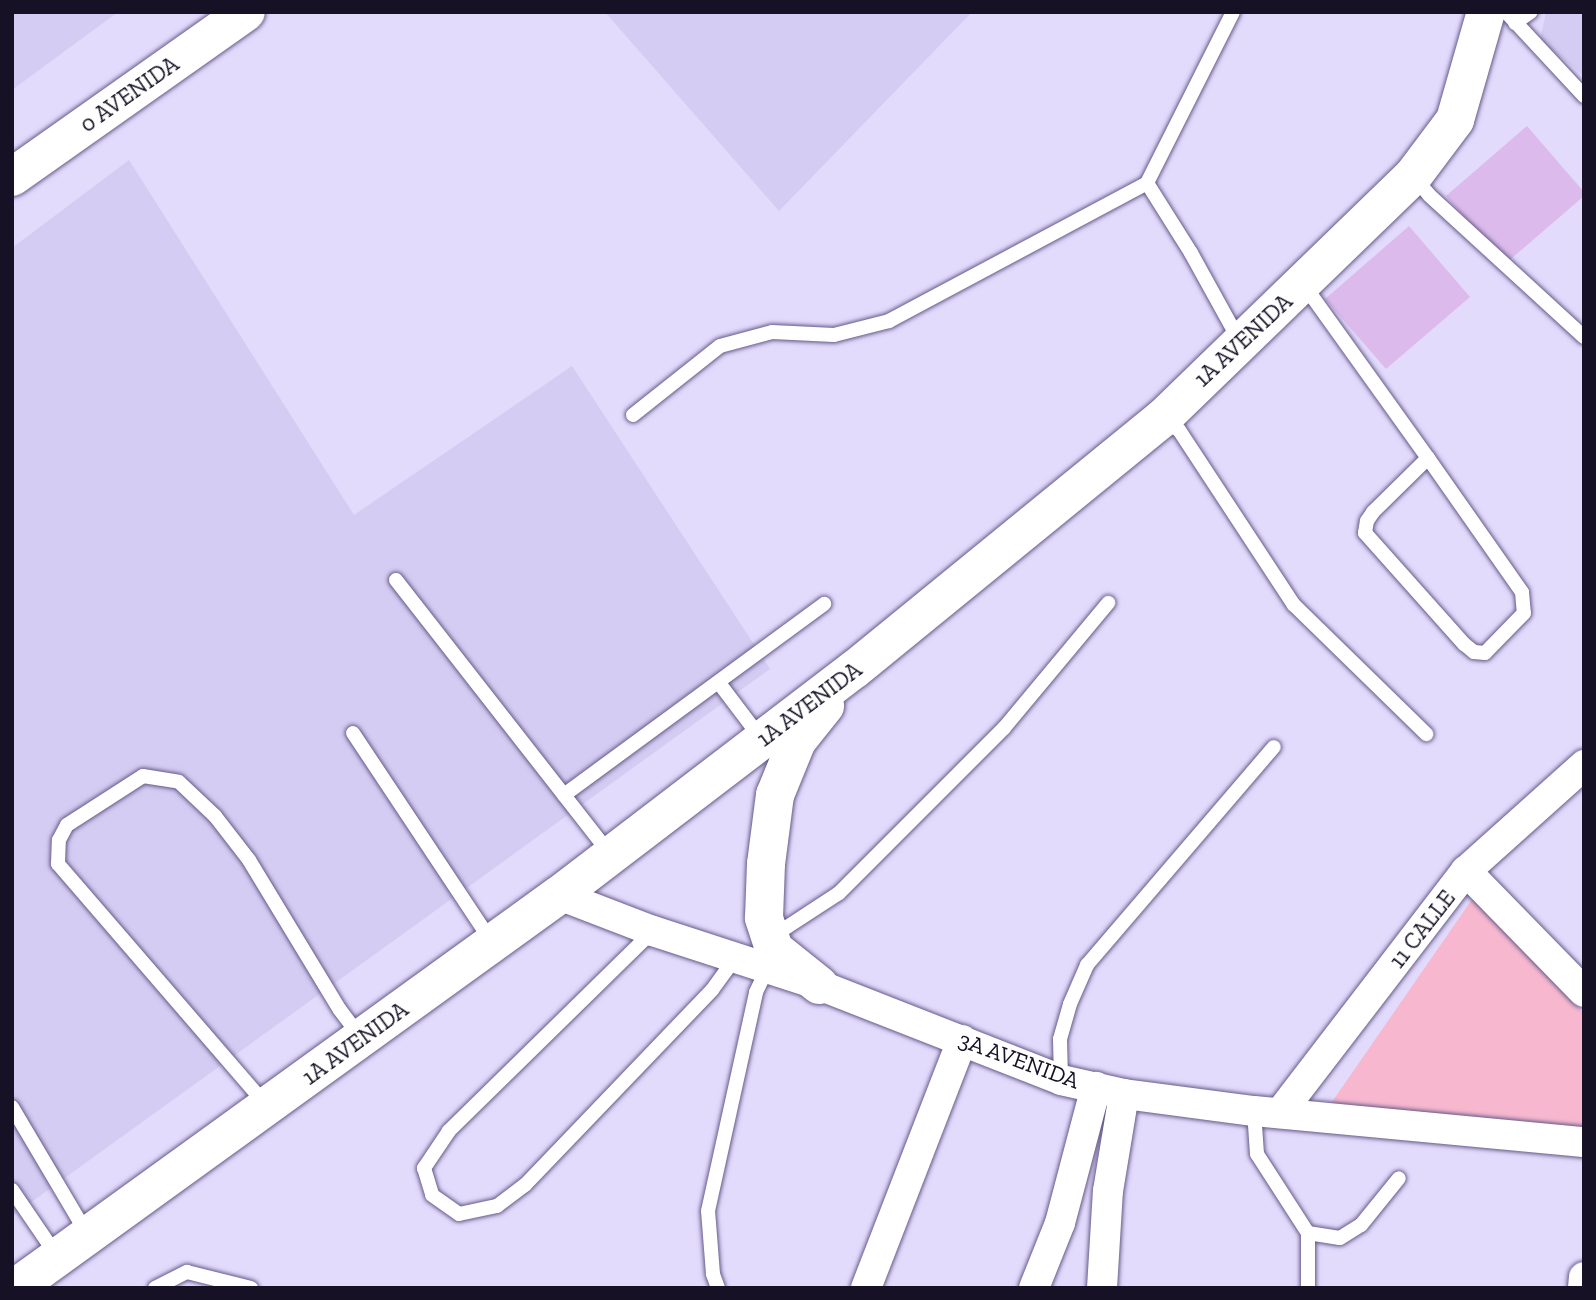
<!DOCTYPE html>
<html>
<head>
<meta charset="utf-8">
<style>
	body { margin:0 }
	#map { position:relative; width:1596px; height:1300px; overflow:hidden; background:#e2dbfc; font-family:"Zilla Slab",serif }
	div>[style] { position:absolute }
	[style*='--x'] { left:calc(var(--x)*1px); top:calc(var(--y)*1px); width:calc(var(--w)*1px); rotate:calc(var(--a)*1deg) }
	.built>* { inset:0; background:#d4ccf2 }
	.green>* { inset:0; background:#f7b8cf }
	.building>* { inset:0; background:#dcbbec }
	.roads { filter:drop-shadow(0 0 2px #665a8a) drop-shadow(0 0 2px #665a8a) }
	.lane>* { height:14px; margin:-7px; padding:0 7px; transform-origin:7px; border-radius:7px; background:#fff }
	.street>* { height:30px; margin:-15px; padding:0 15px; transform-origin:15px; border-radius:15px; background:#fff }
	.secondary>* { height:38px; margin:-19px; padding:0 19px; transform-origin:19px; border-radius:19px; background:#fff }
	span { translate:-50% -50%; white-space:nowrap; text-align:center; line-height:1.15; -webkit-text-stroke:5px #fff; paint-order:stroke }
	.street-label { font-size:23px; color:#161124 }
	.frame { position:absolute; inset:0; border:14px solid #161124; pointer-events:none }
</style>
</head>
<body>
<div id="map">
	<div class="built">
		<div style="clip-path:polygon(12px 12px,118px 12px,12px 90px)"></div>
		<div style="clip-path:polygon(605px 12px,972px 12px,779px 211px)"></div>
		<div style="clip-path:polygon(1546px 12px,1584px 12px,1584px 76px,1540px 40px)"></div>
		<div style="clip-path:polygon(129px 160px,354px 515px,572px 366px,770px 669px,12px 1216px,12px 248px)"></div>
	</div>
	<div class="green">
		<div style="clip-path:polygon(1475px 895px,1584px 1014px,1584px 1129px,1325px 1112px)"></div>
	</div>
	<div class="building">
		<div style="clip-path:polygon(1527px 126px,1584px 192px,1584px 196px,1505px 264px,1446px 196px)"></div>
		<div style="clip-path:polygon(1409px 226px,1470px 297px,1386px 369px,1325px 299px)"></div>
	</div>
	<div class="roads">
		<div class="lane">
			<div style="--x:1233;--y:12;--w:191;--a:116.7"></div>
			<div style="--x:1147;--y:183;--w:83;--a:57.8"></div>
			<div style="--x:1191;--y:253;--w:99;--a:61.1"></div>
			<div style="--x:1506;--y:12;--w:115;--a:47.1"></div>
			<div style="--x:1515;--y:23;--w:19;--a:-35"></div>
			<div style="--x:1414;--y:177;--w:23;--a:50"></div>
			<div style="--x:1429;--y:195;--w:210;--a:42.5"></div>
			<div style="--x:1304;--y:285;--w:213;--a:54.4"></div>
			<div style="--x:1428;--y:458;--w:164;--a:55"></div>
			<div style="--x:1522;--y:592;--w:21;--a:85"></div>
			<div style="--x:1524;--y:613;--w:56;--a:134.3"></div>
			<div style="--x:1485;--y:653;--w:11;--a:-175"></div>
			<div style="--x:1474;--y:652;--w:13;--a:-141"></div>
			<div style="--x:1464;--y:644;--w:149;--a:-131.7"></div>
			<div style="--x:1365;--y:533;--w:12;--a:-81"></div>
			<div style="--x:1367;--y:521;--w:11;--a:-56"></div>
			<div style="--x:1373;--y:512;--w:77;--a:-44.5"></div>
			<div style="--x:633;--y:415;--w:111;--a:-38.4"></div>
			<div style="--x:720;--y:346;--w:54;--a:-15.1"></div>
			<div style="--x:772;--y:332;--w:62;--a:2.8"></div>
			<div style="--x:834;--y:335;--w:57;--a:-14.3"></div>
			<div style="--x:889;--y:321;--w:293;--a:-28.1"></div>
			<div style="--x:1165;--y:420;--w:17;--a:36"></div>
			<div style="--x:1179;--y:430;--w:209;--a:56.7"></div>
			<div style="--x:1294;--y:605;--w:185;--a:44.3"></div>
			<div style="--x:396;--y:580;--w:348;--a:52"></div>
			<div style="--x:719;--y:683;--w:68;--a:52.8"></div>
			<div style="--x:353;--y:733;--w:251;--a:56.4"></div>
			<div style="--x:564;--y:795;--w:323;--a:-36.3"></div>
			<div style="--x:653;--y:931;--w:286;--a:135.6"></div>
			<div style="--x:449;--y:1131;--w:45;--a:124"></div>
			<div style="--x:424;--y:1168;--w:28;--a:73"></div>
			<div style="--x:432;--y:1195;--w:33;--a:35"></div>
			<div style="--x:459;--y:1214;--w:39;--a:-12"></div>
			<div style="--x:497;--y:1206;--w:35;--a:-37"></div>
			<div style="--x:525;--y:1185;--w:270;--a:-46.2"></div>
			<div style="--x:712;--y:990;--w:39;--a:-54"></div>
			<div style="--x:770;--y:931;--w:17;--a:-13"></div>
			<div style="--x:787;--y:927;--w:62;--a:-33.2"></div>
			<div style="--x:839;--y:893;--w:233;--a:-45"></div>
			<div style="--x:1004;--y:728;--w:163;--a:-50.2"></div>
			<div style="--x:1061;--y:1080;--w:41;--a:-91.4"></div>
			<div style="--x:1060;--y:1039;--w:36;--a:-74"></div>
			<div style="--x:1070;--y:1004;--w:43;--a:-66.4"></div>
			<div style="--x:1087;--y:965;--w:287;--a:-49.4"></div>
			<div style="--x:267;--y:1106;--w:320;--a:-130.8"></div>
			<div style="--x:58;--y:864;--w:24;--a:-88"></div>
			<div style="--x:59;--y:840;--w:17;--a:-62"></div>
			<div style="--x:67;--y:825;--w:90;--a:-32.8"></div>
			<div style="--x:143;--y:776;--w:36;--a:9"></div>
			<div style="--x:179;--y:782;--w:50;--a:43.4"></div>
			<div style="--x:215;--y:816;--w:56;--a:52.3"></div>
			<div style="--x:249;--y:860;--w:175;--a:58.8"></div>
			<div style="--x:340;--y:1010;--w:34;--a:53"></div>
			<div style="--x:12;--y:1107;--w:147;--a:59.4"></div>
			<div style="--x:1254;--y:1111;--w:43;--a:86"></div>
			<div style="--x:1257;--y:1154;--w:94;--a:57.2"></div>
			<div style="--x:1308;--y:1233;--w:55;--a:90"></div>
			<div style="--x:12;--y:1190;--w:80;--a:55.7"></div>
			<div style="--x:1308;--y:1233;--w:32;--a:9"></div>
			<div style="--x:1340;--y:1238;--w:25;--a:-32"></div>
			<div style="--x:1361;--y:1225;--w:60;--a:-51"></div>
			<div style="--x:155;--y:1288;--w:36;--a:-27"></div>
			<div style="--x:187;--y:1272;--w:66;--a:14"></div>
			<div style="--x:718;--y:1288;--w:15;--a:-110"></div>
			<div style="--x:713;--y:1274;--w:63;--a:-94.5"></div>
			<div style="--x:708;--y:1211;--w:224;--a:-77.6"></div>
			<div style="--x:756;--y:992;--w:25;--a:-64"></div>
		</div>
		<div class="street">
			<div style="--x:1466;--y:871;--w:169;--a:45.7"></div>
			<div style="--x:559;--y:895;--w:101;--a:21"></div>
			<div style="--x:653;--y:931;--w:175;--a:18"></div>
			<div style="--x:819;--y:985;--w:260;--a:21.4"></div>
			<div style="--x:1061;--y:1080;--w:65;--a:12.5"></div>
			<div style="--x:1124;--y:1094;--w:131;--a:7.5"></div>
			<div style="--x:1254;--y:1111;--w:331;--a:5.4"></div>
			<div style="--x:1280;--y:1113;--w:305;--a:-52.5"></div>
			<div style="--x:1466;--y:871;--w:159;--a:-41.9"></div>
			<div style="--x:866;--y:1288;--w:266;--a:-68.8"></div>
			<div style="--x:1034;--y:1288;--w:70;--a:-68.2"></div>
			<div style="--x:1060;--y:1223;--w:141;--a:-75.2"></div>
			<div style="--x:1102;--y:1288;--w:97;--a:-86.5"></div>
			<div style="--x:1108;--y:1191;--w:98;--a:-80.6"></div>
			<div style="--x:1583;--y:1288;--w:11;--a:-85"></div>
		</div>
		<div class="secondary">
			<div style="--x:12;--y:177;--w:286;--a:-35.2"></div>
			<div style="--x:819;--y:985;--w:58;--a:-141.3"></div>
			<div style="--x:774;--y:949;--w:33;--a:-108"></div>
			<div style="--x:764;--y:918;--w:54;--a:-87.9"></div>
			<div style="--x:766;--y:864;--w:70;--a:-82.6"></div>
			<div style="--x:775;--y:795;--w:58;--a:-67.8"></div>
			<div style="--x:797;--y:741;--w:45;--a:-51.3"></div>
			<div style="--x:15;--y:1288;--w:671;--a:-35.85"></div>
			<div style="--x:559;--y:895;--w:372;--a:-37.4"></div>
			<div style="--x:855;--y:669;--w:397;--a:-39.2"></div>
			<div style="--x:1163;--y:418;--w:348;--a:-44.1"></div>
			<div style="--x:1413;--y:176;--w:70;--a:-53.1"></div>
			<div style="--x:1455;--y:120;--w:112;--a:-74"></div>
		</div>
	</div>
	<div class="street-label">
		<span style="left:129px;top:94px;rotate:-35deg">0 AVENIDA</span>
		<span style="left:1243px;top:340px;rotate:-43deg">1A AVENIDA</span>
		<span style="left:809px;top:704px;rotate:-37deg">1A AVENIDA</span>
		<span style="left:1422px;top:929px;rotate:-52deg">11 CALLE</span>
		<span style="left:355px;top:1043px;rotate:-36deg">1A AVENIDA</span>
		<span style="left:1019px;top:1060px;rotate:20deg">3A AVENIDA</span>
	</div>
	<div class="frame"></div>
</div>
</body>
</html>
